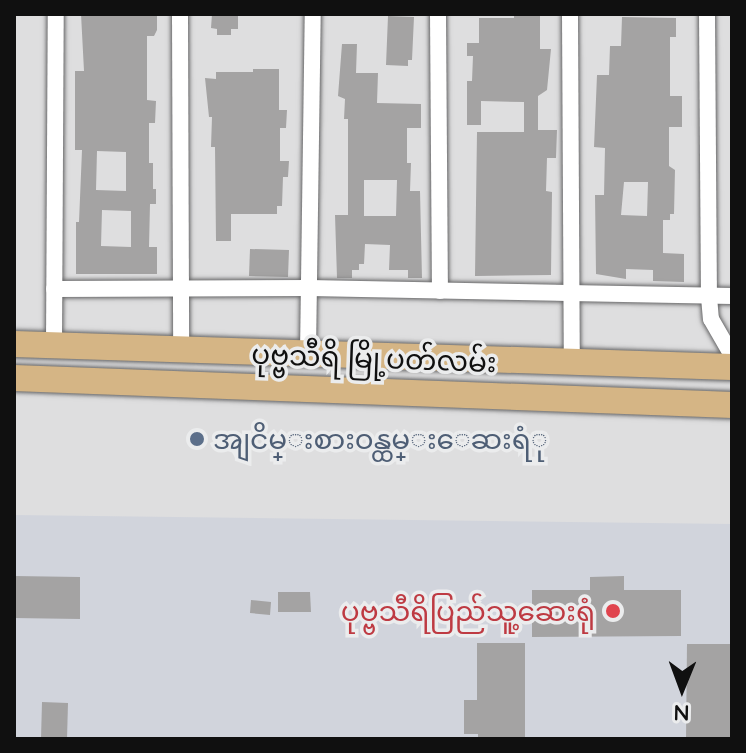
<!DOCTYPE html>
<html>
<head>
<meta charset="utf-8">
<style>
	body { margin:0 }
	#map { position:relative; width:746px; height:753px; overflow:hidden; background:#dededf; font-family:Quicksand,"Noto Sans Myanmar",sans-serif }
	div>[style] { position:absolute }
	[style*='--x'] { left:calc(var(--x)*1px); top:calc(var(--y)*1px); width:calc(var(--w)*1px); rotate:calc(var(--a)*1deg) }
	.built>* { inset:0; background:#d1d4dc }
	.building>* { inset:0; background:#a4a3a3 }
	.roads { filter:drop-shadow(0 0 2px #666667) drop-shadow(0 0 2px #666667) }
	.street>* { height:16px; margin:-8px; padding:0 8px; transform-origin:8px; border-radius:8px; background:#fff }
	.primary>* { height:26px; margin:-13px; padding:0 13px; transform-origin:13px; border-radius:13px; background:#d5b585 }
	.dots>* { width:22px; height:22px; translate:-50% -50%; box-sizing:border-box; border:4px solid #ebeced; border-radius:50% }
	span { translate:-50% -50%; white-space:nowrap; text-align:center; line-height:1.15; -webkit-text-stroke:7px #ebeced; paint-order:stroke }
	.street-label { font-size:28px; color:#101010 }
	.service-label { font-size:28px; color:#4e5e75 }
	.left { translate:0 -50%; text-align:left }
	.health-label { font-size:28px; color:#be3a42 }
	.right { translate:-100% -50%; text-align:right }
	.frame { position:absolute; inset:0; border:16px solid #101010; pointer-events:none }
	.north { position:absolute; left:642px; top:649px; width:80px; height:80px; -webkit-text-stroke:6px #ebeced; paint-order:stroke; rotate:181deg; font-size:22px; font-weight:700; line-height:32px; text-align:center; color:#101010 }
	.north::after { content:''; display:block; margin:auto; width:28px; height:36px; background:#101010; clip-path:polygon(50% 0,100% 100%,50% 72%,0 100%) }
</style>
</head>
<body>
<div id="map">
	<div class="built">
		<div style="clip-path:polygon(14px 515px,732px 524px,732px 739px,14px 739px)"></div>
	</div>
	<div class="building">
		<div style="clip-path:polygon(evenodd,81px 14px,157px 14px,157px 30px,154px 36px,147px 36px,147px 100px,156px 101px,155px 123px,149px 123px,149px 163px,153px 163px,153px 189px,156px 189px,156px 204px,150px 204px,149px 247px,157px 247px,157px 274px,76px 274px,76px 222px,79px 222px,82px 150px,75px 150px,75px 71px,84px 71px,81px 14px,97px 151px,126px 152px,126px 191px,96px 190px,97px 151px,81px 14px,102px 210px,131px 211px,131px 247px,101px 246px,102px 210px)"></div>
		<div style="clip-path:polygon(212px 14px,238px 14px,238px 29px,231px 29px,231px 35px,217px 35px,217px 29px,211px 28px)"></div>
		<div style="clip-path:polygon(514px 15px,540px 16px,540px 49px,551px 49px,547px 90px,538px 96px,538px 130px,557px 130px,556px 158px,547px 158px,546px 191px,552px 192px,551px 275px,475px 276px,477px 132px,524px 132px,524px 102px,481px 101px,481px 125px,467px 125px,467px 81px,472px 81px,473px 56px,467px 56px,467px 43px,479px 43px,479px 18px,514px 18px)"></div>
		<div style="clip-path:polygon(388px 16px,414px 17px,412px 60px,408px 60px,408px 66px,386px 65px)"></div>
		<div style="clip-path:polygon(evenodd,622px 17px,676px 18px,676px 37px,670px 37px,670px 96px,682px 96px,682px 127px,669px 127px,669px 166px,675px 170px,674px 214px,670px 214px,670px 220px,663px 220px,663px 253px,684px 254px,684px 282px,653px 281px,653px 270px,626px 269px,626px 279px,596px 274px,595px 195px,604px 195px,605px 148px,594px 147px,597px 75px,609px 75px,610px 46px,621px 46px,622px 17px,624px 182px,648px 182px,647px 216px,621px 215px,624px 182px)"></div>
		<div style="clip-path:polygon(evenodd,342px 44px,357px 44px,356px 73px,378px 73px,377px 103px,421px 104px,421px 128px,407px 128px,407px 163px,411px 163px,410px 191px,420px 191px,422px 278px,408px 278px,408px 270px,389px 270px,390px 245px,365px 244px,364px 264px,359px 264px,359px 270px,352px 270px,352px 278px,337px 278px,335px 215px,348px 215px,348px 119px,344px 119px,345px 99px,338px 96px,342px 44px,364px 180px,397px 180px,396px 216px,364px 216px,364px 180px)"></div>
		<div style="clip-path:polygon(253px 69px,279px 69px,279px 110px,287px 110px,286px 128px,280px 128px,280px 161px,289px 161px,288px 177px,283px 177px,282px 206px,277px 206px,277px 214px,231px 214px,231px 241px,216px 241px,215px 147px,211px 147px,212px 117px,209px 117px,205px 78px,216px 79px,216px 72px,253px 72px)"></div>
		<div style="clip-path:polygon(250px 249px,289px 250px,288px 277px,249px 276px)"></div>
		<div style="clip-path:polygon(14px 576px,80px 577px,80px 619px,14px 618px)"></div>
		<div style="clip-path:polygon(624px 576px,624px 590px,681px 590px,681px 636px,532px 637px,532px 590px,590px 590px,590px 577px)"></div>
		<div style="clip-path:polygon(278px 592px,310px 592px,311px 612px,278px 612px)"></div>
		<div style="clip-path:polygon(251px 600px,271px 602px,270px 615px,250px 613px)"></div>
		<div style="clip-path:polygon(477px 643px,525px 643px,525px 739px,478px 739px,478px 734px,464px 734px,464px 700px,477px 700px)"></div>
		<div style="clip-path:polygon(687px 644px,732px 644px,732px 739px,686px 739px)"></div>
		<div style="clip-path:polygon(42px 702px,68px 703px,67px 739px,41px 739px)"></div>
	</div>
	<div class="roads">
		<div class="street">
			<div style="--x:180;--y:14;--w:335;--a:89.8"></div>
			<div style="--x:438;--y:14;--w:277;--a:89.6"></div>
			<div style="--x:570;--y:14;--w:347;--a:89.7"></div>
			<div style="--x:707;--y:14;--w:283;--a:89.6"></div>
			<div style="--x:709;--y:297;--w:22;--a:85"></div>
			<div style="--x:711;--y:319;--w:38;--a:60"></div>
			<div style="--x:730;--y:352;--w:15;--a:86"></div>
			<div style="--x:54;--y:289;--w:255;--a:-0.2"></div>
			<div style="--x:309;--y:288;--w:423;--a:1.1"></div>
			<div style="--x:54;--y:345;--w:331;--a:-89.7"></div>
			<div style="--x:308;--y:353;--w:339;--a:-89.2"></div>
		</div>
		<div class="primary">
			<div style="--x:14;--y:344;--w:718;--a:1.83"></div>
			<div style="--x:14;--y:378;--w:719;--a:2.15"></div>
		</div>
	</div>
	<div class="dots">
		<div style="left:197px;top:439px;background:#5c6f8a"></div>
		<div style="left:613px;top:611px;background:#e0444e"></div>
	</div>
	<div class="street-label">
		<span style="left:374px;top:358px;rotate:2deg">ပုဗ္ဗသီရိ မြို့ပတ်လမ်း</span>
	</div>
	<div class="service-label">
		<span class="left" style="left:213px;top:439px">အျငိမ္းစားဝန္ထမ္းေဆးရံု</span>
	</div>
	<div class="health-label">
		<span class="right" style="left:595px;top:611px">ပုဗ္ဗသီရိပြည်သူ့ဆေးရုံ</span>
	</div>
	<div class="frame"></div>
	<div class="north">N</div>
</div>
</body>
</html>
